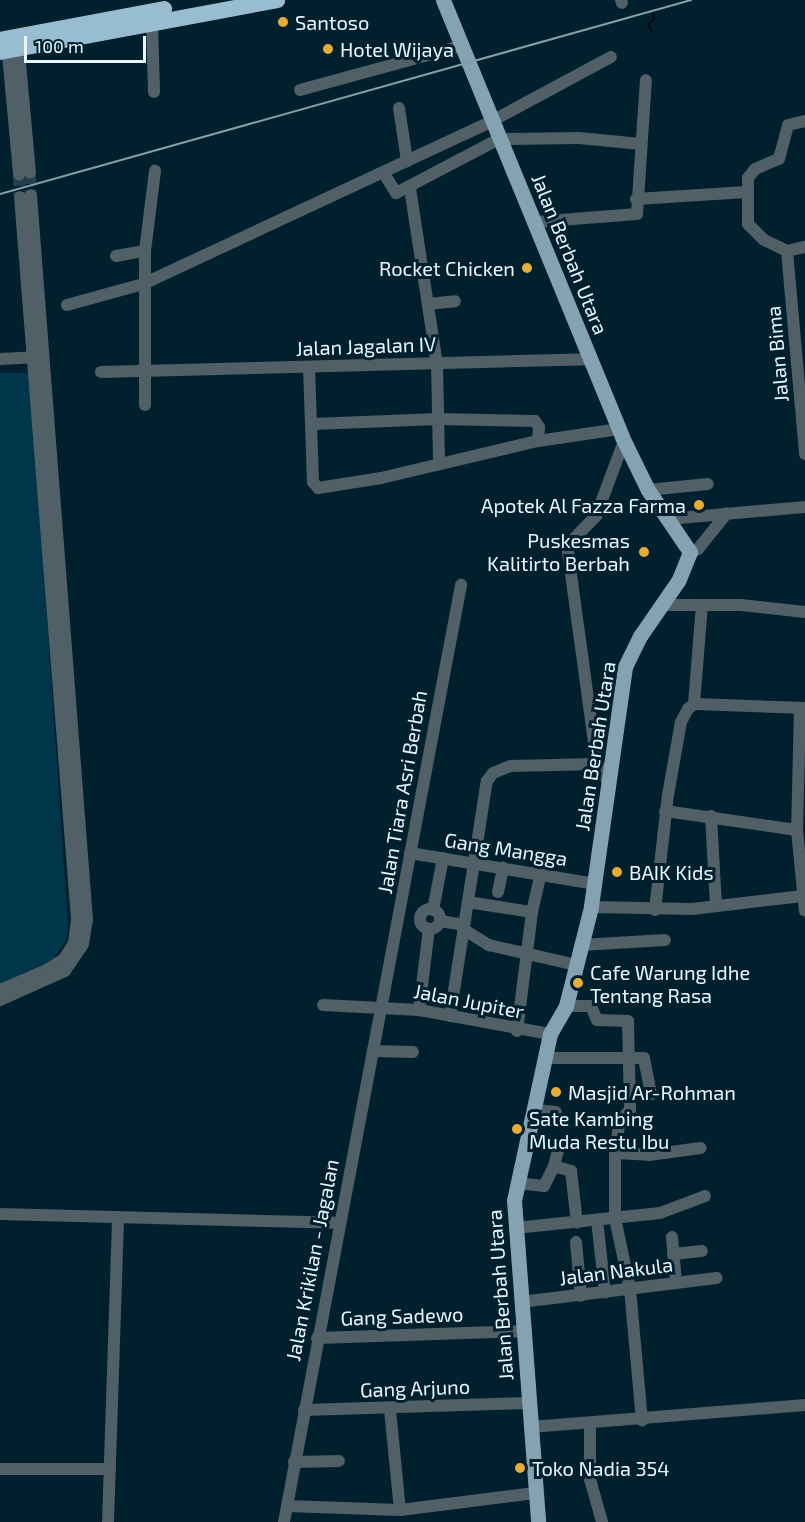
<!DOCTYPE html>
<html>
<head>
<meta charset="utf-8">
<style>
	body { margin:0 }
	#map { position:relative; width:805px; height:1522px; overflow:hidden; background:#00202e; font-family:"Exo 2",sans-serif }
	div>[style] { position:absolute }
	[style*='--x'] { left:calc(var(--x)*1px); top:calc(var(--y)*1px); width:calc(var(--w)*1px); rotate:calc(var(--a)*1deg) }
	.green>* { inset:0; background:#00354a }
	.stream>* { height:2px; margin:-1px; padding:0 1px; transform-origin:1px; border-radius:1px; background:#00060c }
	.minor-tunnel>* { height:12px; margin-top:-6px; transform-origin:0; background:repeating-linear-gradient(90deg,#23404d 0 12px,transparent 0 18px) }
	.minor>* { height:12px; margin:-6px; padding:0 6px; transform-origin:6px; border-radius:6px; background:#515f66 }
	.minor>.ring { margin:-6px; padding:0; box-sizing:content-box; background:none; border:12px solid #515f66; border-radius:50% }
	.major>* { height:15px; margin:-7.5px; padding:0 7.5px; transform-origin:7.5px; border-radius:7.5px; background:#85a2b2 }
	.highway>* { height:16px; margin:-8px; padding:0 8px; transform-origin:8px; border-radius:8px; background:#99bdd0 }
	.rail>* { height:2px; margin:-1px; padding:0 1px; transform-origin:1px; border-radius:1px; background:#879da8 }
	.dots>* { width:16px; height:16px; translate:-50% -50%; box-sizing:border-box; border:3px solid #00202e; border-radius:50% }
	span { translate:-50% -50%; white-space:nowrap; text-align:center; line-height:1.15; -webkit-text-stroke:6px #00202e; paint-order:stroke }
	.poi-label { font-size:20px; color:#e8f7ff }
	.left { translate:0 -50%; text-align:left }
	.right { translate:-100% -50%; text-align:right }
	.street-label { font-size:20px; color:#e8f7ff }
	.scale { position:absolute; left:24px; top:36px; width:122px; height:27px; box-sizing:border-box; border:3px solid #e8f7ff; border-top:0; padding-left:8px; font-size:18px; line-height:21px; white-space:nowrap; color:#e8f7ff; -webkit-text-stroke:4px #00202e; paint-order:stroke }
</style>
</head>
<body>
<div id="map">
	<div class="green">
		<div style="clip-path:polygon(0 373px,30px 373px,68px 924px,67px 939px,51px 962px,0 984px)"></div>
	</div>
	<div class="stream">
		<div style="--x:652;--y:32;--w:9;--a:-117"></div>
		<div style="--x:648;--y:24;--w:8;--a:-40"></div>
		<div style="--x:654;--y:19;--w:6;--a:-99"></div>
	</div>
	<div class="minor-tunnel">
		<div style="--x:30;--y:172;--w:23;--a:88"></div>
		<div style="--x:19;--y:174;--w:23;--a:88"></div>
	</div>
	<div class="minor">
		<div style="--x:621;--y:0;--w:3;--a:72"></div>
		<div style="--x:152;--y:23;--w:69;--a:88.3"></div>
		<div style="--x:18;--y:41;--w:132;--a:84.8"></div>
		<div style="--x:7;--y:44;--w:131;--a:84.7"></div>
		<div style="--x:300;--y:90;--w:167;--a:-15.3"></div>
		<div style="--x:399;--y:108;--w:54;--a:81.4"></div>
		<div style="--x:383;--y:172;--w:25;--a:58"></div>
		<div style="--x:396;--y:193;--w:116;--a:-27.7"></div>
		<div style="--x:499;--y:139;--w:80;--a:-0.7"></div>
		<div style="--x:579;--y:138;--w:62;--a:5.5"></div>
		<div style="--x:410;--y:188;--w:178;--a:81.3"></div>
		<div style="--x:437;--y:364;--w:99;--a:88.8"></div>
		<div style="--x:636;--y:199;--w:111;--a:-3.6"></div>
		<div style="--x:535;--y:222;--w:102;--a:-4.5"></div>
		<div style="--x:637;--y:214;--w:134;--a:-86.2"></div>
		<div style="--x:787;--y:251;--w:204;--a:84.9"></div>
		<div style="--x:787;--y:251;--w:25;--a:-154"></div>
		<div style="--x:764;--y:240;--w:23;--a:-135"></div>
		<div style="--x:748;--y:224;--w:46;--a:-90"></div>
		<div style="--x:748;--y:178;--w:11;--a:-52"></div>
		<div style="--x:755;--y:169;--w:26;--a:-23"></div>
		<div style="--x:779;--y:159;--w:35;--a:-75"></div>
		<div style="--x:788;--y:125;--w:17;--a:-13"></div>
		<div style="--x:787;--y:251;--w:18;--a:-13"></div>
		<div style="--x:116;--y:256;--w:29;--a:-10"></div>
		<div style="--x:428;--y:304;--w:27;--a:-6"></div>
		<div style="--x:67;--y:305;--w:79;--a:-15.4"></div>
		<div style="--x:143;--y:284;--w:385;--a:-25"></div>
		<div style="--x:492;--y:121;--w:135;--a:-28.3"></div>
		<div style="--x:0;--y:359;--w:40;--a:-2.9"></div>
		<div style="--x:309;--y:367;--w:115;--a:88"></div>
		<div style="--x:313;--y:482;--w:8;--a:50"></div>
		<div style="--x:318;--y:488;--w:64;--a:-9"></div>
		<div style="--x:381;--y:478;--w:161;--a:-13.3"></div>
		<div style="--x:538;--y:441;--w:82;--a:-8.4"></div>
		<div style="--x:101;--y:372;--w:488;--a:-1.5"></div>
		<div style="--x:145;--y:405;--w:154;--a:-90"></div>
		<div style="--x:145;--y:251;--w:81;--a:-82.9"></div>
		<div style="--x:312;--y:424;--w:127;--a:-2.3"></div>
		<div style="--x:439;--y:419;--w:96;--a:1.2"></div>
		<div style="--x:535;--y:421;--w:7;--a:56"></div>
		<div style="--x:539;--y:427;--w:14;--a:94"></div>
		<div style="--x:648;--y:490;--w:60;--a:-5.7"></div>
		<div style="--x:668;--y:519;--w:138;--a:-5"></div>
		<div style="--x:690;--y:552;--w:9;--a:-21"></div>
		<div style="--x:698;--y:549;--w:46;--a:-51.1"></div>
		<div style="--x:661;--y:605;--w:80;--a:0"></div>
		<div style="--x:741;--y:605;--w:64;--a:6.2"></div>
		<div style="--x:694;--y:704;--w:99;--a:-85.4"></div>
		<div style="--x:800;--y:709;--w:121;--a:91.4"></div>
		<div style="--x:797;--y:830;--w:81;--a:84.4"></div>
		<div style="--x:609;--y:783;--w:22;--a:-122"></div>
		<div style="--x:597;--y:764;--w:220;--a:-97.8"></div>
		<div style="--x:567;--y:546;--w:42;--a:-46"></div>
		<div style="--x:596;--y:516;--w:80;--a:-69.5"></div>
		<div style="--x:665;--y:811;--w:133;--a:8.2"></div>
		<div style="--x:711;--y:816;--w:90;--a:86.8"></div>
		<div style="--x:410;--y:853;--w:188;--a:9.5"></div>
		<div style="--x:498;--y:892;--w:25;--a:-78"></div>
		<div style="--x:468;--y:902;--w:65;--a:8.9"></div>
		<div style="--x:591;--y:907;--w:101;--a:1.1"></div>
		<div style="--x:692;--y:909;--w:111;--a:-6.7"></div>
		<div class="ring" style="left:420px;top:909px;width:8px;height:8px"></div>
		<div style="--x:433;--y:910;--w:53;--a:-79.1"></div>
		<div style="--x:655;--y:910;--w:116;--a:-83.6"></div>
		<div style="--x:668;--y:795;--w:74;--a:-79.9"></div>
		<div style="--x:681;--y:722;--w:15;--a:-62"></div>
		<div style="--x:688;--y:709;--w:8;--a:-40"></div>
		<div style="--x:694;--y:704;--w:111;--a:2.1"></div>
		<div style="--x:440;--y:921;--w:24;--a:9"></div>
		<div style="--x:463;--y:929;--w:31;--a:32"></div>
		<div style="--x:489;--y:945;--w:89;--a:12.9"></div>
		<div style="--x:581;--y:945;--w:84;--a:-3.4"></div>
		<div style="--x:0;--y:990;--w:51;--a:-23.1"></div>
		<div style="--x:47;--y:970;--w:20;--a:-33"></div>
		<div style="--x:64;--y:959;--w:19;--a:-58"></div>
		<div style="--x:74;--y:943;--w:24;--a:-83"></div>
		<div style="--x:77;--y:919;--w:724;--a:-94.51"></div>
		<div style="--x:0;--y:1000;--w:71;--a:-24"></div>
		<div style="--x:65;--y:971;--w:32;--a:-56"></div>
		<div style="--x:83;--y:944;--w:24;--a:-81"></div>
		<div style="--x:87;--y:920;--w:727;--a:-94.42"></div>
		<div style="--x:323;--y:1005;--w:96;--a:3"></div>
		<div style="--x:419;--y:1010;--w:133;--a:10.4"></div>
		<div style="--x:566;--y:1006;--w:25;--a:0"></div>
		<div style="--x:591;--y:1006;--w:15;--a:67"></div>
		<div style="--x:597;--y:1020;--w:31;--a:2"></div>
		<div style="--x:628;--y:1021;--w:89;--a:88.7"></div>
		<div style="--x:630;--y:1110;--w:14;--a:135"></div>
		<div style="--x:620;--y:1120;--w:33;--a:99"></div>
		<div style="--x:615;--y:1153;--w:65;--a:90"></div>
		<div style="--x:615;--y:1218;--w:73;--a:78.1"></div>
		<div style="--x:630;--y:1289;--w:132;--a:84.8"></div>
		<div style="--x:419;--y:1010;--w:82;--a:-83"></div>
		<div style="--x:450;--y:1016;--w:238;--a:-81.1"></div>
		<div style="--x:487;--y:781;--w:10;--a:-53"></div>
		<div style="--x:493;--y:773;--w:18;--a:-22"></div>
		<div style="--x:510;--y:766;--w:87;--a:-1.3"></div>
		<div style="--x:517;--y:1031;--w:120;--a:-82.8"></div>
		<div style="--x:532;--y:912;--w:39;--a:-77"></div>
		<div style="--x:373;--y:1051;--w:40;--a:1.4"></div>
		<div style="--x:546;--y:1058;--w:98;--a:0"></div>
		<div style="--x:644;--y:1058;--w:37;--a:79"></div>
		<div style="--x:536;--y:1110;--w:20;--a:6"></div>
		<div style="--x:529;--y:1138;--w:31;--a:17"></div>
		<div style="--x:559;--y:1147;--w:20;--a:105"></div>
		<div style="--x:554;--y:1166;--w:18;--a:16"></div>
		<div style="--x:571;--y:1171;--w:52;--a:83.4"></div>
		<div style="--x:615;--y:1153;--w:34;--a:3"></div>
		<div style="--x:649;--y:1155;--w:52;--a:-7.7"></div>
		<div style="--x:518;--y:1183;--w:26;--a:7"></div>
		<div style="--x:544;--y:1186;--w:22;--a:-63"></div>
		<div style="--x:0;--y:1214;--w:338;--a:1.5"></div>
		<div style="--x:597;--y:1220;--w:73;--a:83.7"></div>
		<div style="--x:515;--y:1228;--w:146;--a:-5.9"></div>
		<div style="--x:660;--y:1213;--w:48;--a:-20.7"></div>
		<div style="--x:672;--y:1237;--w:46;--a:85"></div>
		<div style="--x:576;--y:1242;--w:54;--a:84.7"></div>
		<div style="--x:673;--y:1254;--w:29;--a:-6"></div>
		<div style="--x:521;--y:1302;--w:197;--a:-7"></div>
		<div style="--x:317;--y:1338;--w:207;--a:-1.9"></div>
		<div style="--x:304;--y:1410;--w:224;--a:-1.8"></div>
		<div style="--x:390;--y:1410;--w:100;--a:84.3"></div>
		<div style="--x:590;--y:1424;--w:55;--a:90"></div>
		<div style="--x:590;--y:1479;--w:45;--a:74.4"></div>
		<div style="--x:531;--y:1427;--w:275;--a:-4.6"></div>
		<div style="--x:294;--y:1462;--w:45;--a:-1.3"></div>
		<div style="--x:0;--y:1469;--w:110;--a:0"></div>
		<div style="--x:287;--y:1506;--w:113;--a:2"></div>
		<div style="--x:400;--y:1510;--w:136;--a:-7.2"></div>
		<div style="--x:108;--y:1522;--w:305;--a:-88.1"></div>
		<div style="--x:284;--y:1522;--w:954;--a:-79.3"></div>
	</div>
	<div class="major">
		<div style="--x:443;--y:0;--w:472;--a:67.7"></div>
		<div style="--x:622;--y:437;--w:59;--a:63.9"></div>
		<div style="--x:648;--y:490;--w:75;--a:55.9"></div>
		<div style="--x:690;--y:552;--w:31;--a:112"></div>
		<div style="--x:678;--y:581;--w:67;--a:124.6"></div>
		<div style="--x:640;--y:636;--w:34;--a:116"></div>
		<div style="--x:625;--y:667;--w:242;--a:98.1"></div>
		<div style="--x:591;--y:907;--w:102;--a:104.2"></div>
		<div style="--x:566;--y:1006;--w:32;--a:120"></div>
		<div style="--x:550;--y:1034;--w:170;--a:102.2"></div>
		<div style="--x:514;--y:1200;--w:323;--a:85.7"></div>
	</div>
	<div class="highway">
		<div style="--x:0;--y:40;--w:167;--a:-10.7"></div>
		<div style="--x:0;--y:52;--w:282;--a:-10.6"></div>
	</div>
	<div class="rail">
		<div style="--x:0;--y:194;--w:718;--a:-15.68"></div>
	</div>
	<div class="dots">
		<div style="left:283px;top:22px;background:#e6ac36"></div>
		<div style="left:328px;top:49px;background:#e6ac36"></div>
		<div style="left:527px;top:268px;background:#e6ac36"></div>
		<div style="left:699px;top:505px;background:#e6ac36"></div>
		<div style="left:644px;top:552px;background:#e6ac36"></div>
		<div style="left:617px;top:872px;background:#e6ac36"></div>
		<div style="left:578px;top:983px;background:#e6ac36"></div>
		<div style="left:556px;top:1092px;background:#e6ac36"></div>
		<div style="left:517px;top:1129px;background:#e6ac36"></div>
		<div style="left:520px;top:1468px;background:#e6ac36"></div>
	</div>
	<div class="poi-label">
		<span class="left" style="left:295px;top:22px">Santoso</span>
		<span class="left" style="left:340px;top:49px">Hotel Wijaya</span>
		<span class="right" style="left:515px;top:268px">Rocket Chicken</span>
		<span class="right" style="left:686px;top:505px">Apotek Al Fazza Farma</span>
		<span class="right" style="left:630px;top:552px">Puskesmas<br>Kalitirto Berbah</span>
		<span class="left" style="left:629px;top:872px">BAIK Kids</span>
		<span class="left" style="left:590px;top:984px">Cafe Warung Idhe<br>Tentang Rasa</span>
		<span class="left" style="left:568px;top:1092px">Masjid Ar-Rohman</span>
		<span class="left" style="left:529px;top:1130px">Sate Kambing<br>Muda Restu Ibu</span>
		<span class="left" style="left:532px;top:1468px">Toko Nadia 354</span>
	</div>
	<div class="street-label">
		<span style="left:570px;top:254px;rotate:68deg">Jalan Berbah Utara</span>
		<span style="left:366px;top:346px;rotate:-2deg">Jalan Jagalan IV</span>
		<span style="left:777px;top:354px;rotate:-95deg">Jalan Bima</span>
		<span style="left:595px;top:746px;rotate:-81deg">Jalan Berbah Utara</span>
		<span style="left:402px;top:792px;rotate:-80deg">Jalan Tiara Asri Berbah</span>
		<span style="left:506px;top:849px;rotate:9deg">Gang Mangga</span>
		<span style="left:469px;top:1001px;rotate:11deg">Jalan Jupiter</span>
		<span style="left:312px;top:1260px;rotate:-79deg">Jalan Krikilan - Jagalan</span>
		<span style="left:616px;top:1271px;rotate:-7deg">Jalan Nakula</span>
		<span style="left:500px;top:1295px;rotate:-94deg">Jalan Berbah Utara</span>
		<span style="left:402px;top:1316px;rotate:-2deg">Gang Sadewo</span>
		<span style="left:415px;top:1388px;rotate:-2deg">Gang Arjuno</span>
	</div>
	<div class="scale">100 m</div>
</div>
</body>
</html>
